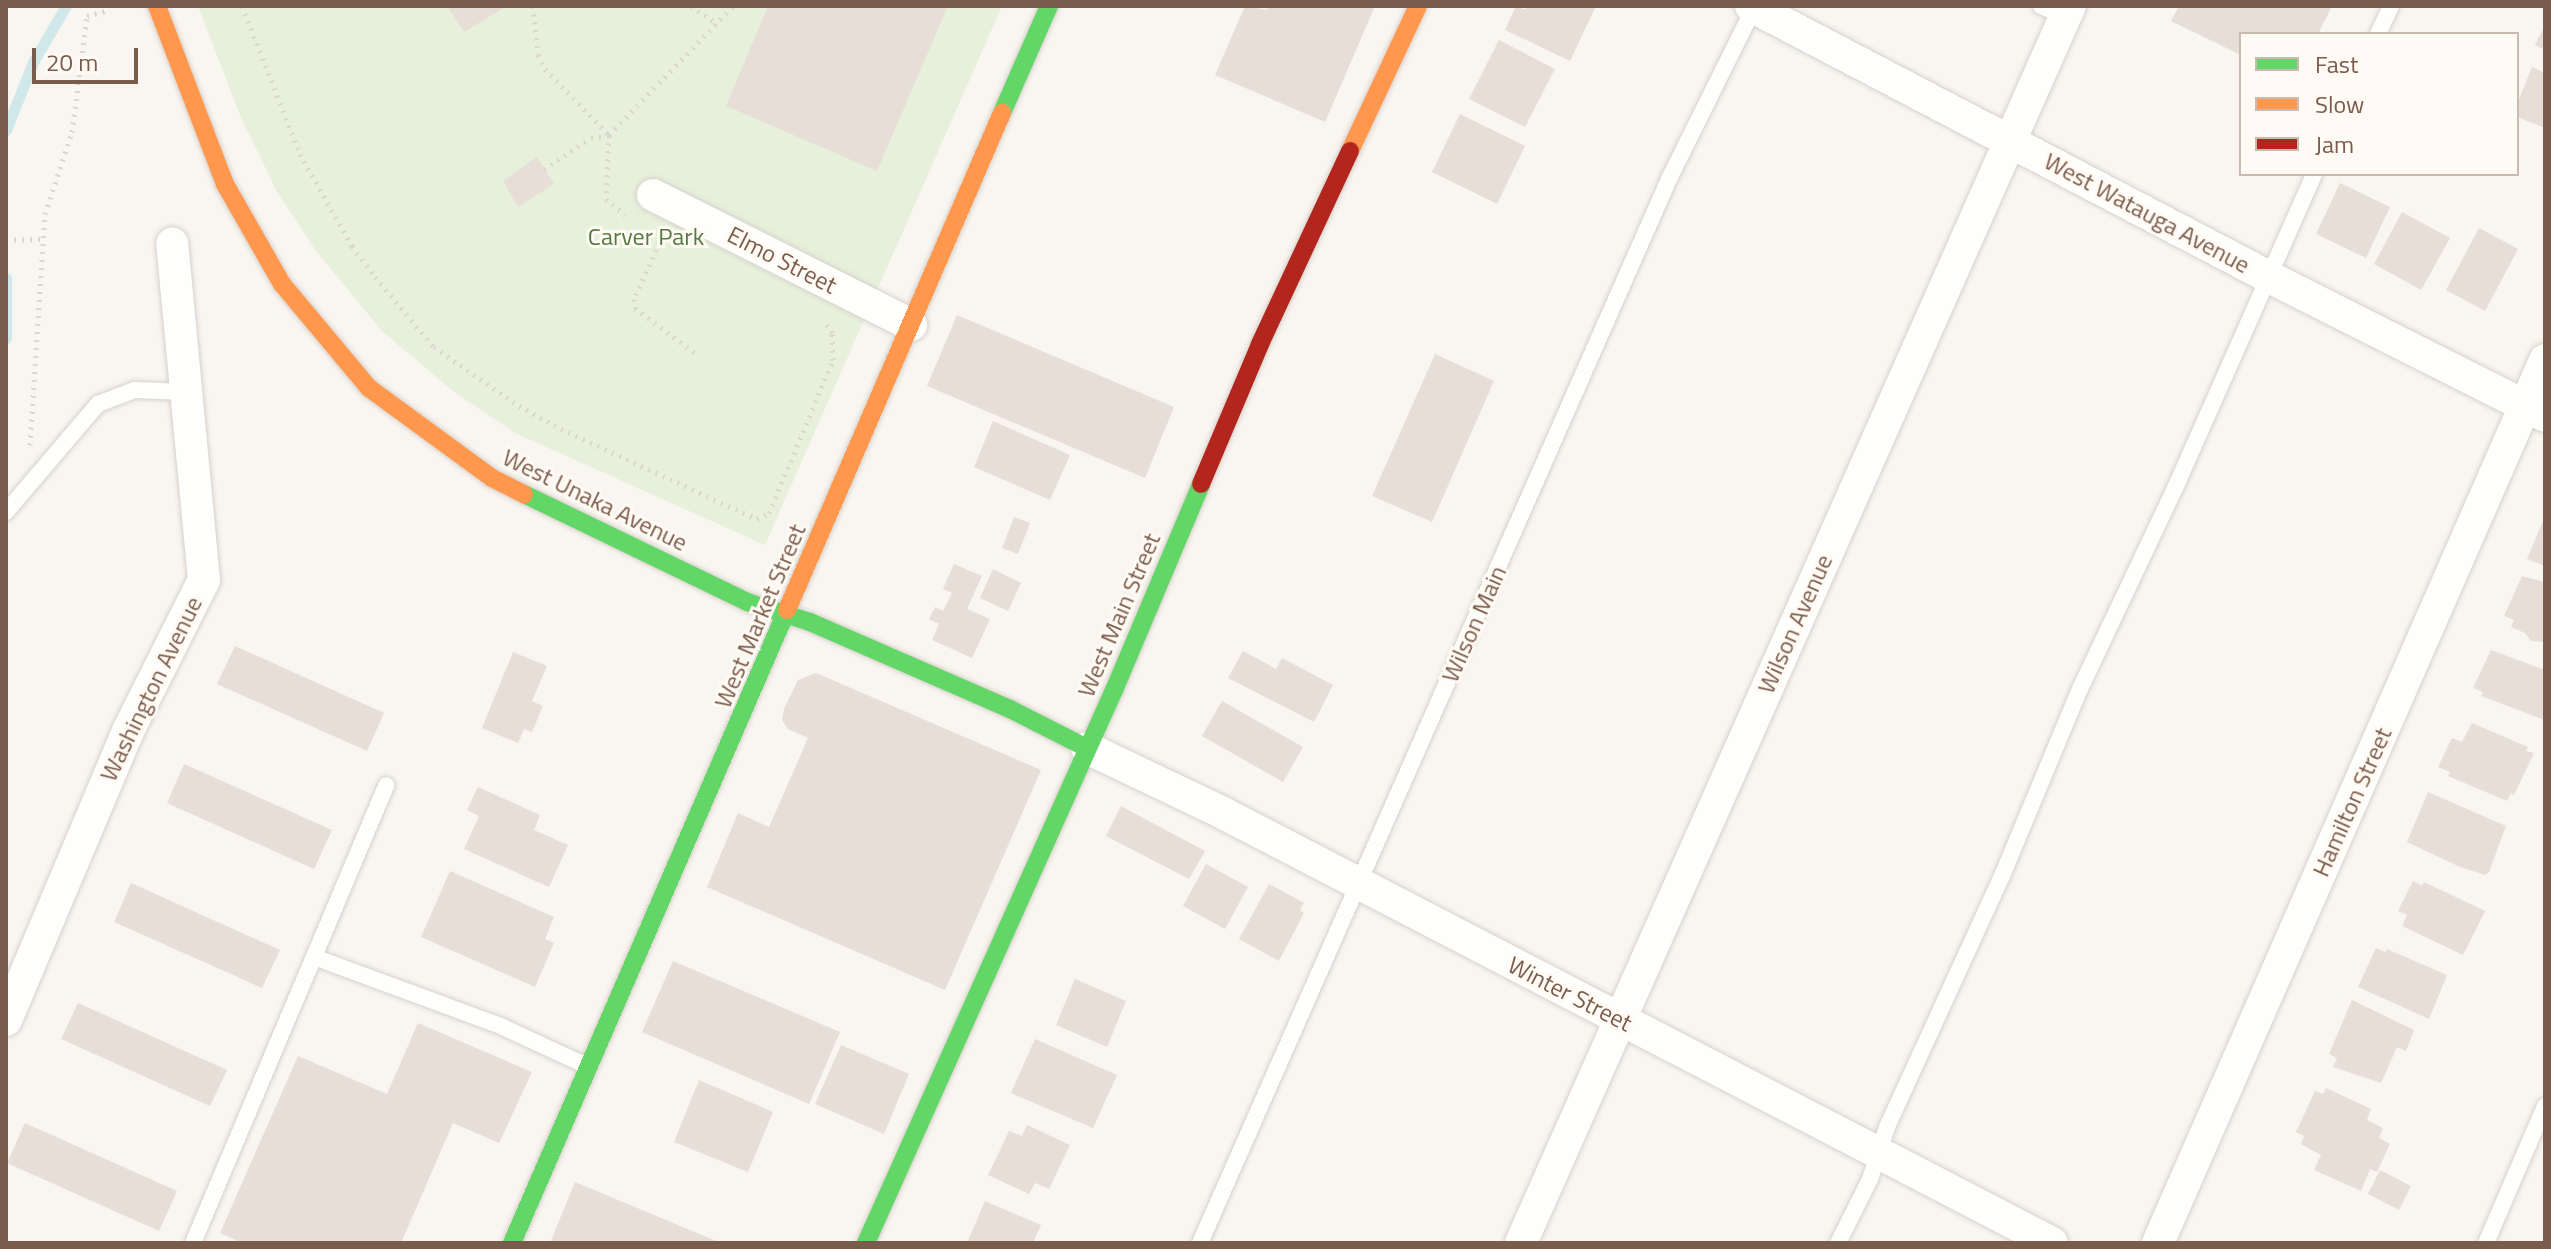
<!DOCTYPE html>
<html>
<head>
<meta charset="utf-8">
<style>
	body { margin:0 }
	#map { position:relative; width:2551px; height:1249px; overflow:hidden; background:#f9f5f0; font-family:"Titillium Web",sans-serif }
	div>[style] { position:absolute }
	[style*='--x'] { left:calc(var(--x)*1px); top:calc(var(--y)*1px); width:calc(var(--w)*1px); rotate:calc(var(--a)*1deg) }
	.green>* { inset:0; background:#e7f0db }
	.stream>* { height:11px; margin:-5.5px; padding:0 5.5px; transform-origin:5.5px; border-radius:5.5px; background:#d0e8ea }
	.building>* { inset:0; background:#e6ded7 }
	.path>* { height:5px; margin-top:-2.5px; transform-origin:0; background:repeating-linear-gradient(90deg,#dcd5d0 0 2px,transparent 0 8px) }
	.roads { filter:drop-shadow(0 0 2px #d7d1cb) drop-shadow(0 0 2px #d7d1cb) }
	.lane>* { height:16px; margin:-8px; padding:0 8px; transform-origin:8px; border-radius:8px; background:#fefefd }
	.street>* { height:32px; margin:-16px; padding:0 16px; transform-origin:16px; border-radius:16px; background:#fefefd }
	.fast>* { height:18px; margin:-9px; padding:0 9px; transform-origin:9px; border-radius:9px; background:#63d668 }
	.slow>* { height:18px; margin:-9px; padding:0 9px; transform-origin:9px; border-radius:9px; background:#ff974d }
	.jam>* { height:18px; margin:-9px; padding:0 9px; transform-origin:9px; border-radius:9px; background:#b3261e }
	span { translate:-50% -50%; white-space:nowrap; text-align:center; line-height:1.15; -webkit-text-stroke:6px #fffaf3; paint-order:stroke }
	.street-label { font-size:24px; color:#7a5c4d }
	.park-label { font-size:24px; color:#537a41 }
	.frame { position:absolute; inset:0; border:8px solid #7a5c4d; pointer-events:none }
	.legend { position:absolute; left:2239px; top:32px; width:280px; height:144px; box-sizing:border-box; background:#fffaf3; border:2px solid #cabbb1; margin:0; padding:10px 14px; list-style:none; font-size:24px; color:#7a5c4d }
	.legend li { display:flex; align-items:center; gap:16px; height:40px }
	.legend b { width:40px; border:2px solid #cabbb1 }
	.scale { position:absolute; left:32px; top:48px; width:106px; height:36px; box-sizing:border-box; border:4px solid #7a5c4d; border-top:0; padding-left:10px; font-size:24px; line-height:28px; white-space:nowrap; color:#7a5c4d; -webkit-text-stroke:6px #fffaf3; paint-order:stroke }
</style>
</head>
<body>
<div id="map">
	<div class="green">
		<div style="clip-path:polygon(198px 6px,1002px 6px,765px 545px,515px 433px,453px 391px,383px 332px,316px 251px,277px 192px,240px 115px)"></div>
	</div>
	<div class="stream">
		<div style="--x:6;--y:130;--w:73;--a:-68.3"></div>
		<div style="--x:33;--y:62;--w:65;--a:-59.5"></div>
		<div style="--x:6;--y:278;--w:60;--a:90"></div>
	</div>
	<div class="building">
		<div style="clip-path:polygon(447px 6px,507px 6px,464px 32px)"></div>
		<div style="clip-path:polygon(768px 6px,948px 6px,877px 171px,726px 106px)"></div>
		<div style="clip-path:polygon(1245px 6px,1267px 10px,1269px 6px,1375px 6px,1325px 122px,1215px 75px)"></div>
		<div style="clip-path:polygon(1516px 6px,1526px 10px,1527px 6px,1596px 6px,1570px 61px,1505px 30px)"></div>
		<div style="clip-path:polygon(2179px 6px,2332px 6px,2318px 34px,2241px 34px,2241px 55px,2171px 21px)"></div>
		<div style="clip-path:polygon(2545px 25px,2545px 50px,2535px 45px)"></div>
		<div style="clip-path:polygon(1499px 40px,1555px 69px,1525px 127px,1469px 99px)"></div>
		<div style="clip-path:polygon(2532px 67px,2545px 73px,2545px 128px,2517px 117px,2517px 104px)"></div>
		<div style="clip-path:polygon(1460px 114px,1525px 146px,1497px 204px,1432px 172px)"></div>
		<div style="clip-path:polygon(537px 157px,554px 184px,518px 207px,503px 181px)"></div>
		<div style="clip-path:polygon(2340px 183px,2390px 207px,2366px 258px,2316px 234px)"></div>
		<div style="clip-path:polygon(2402px 212px,2450px 238px,2421px 290px,2374px 264px)"></div>
		<div style="clip-path:polygon(2479px 228px,2518px 249px,2485px 311px,2446px 290px)"></div>
		<div style="clip-path:polygon(957px 315px,1174px 407px,1145px 478px,927px 386px)"></div>
		<div style="clip-path:polygon(1435px 354px,1494px 381px,1432px 522px,1372px 496px)"></div>
		<div style="clip-path:polygon(993px 421px,1070px 455px,1050px 500px,974px 467px)"></div>
		<div style="clip-path:polygon(2545px 516px,2545px 566px,2527px 559px)"></div>
		<div style="clip-path:polygon(1014px 517px,1030px 523px,1018px 554px,1002px 548px)"></div>
		<div style="clip-path:polygon(954px 564px,982px 576px,967px 609px,990px 619px,972px 658px,932px 640px,939px 624px,929px 619px,935px 607px,943px 611px,952px 593px,943px 589px)"></div>
		<div style="clip-path:polygon(993px 569px,1021px 583px,1008px 611px,980px 598px)"></div>
		<div style="clip-path:polygon(2522px 576px,2545px 582px,2545px 642px,2531px 641px,2525px 633px,2511px 627px,2514px 620px,2504px 616px)"></div>
		<div style="clip-path:polygon(235px 646px,384px 713px,367px 751px,217px 684px)"></div>
		<div style="clip-path:polygon(2491px 650px,2545px 670px,2545px 720px,2481px 696px,2483px 692px,2473px 688px)"></div>
		<div style="clip-path:polygon(1243px 651px,1276px 669px,1282px 658px,1333px 685px,1314px 722px,1228px 678px)"></div>
		<div style="clip-path:polygon(513px 652px,547px 666px,532px 701px,543px 706px,532px 732px,524px 729px,518px 743px,482px 728px)"></div>
		<div style="clip-path:polygon(816px 673px,1041px 770px,945px 990px,707px 887px,738px 813px,769px 827px,808px 738px,788px 729px,782px 720px,784px 709px,798px 680px)"></div>
		<div style="clip-path:polygon(1222px 701px,1303px 747px,1283px 782px,1202px 736px)"></div>
		<div style="clip-path:polygon(2472px 723px,2528px 747px,2526px 751px,2534px 753px,2514px 795px,2511px 793px,2507px 801px,2448px 776px,2450px 772px,2438px 767px,2452px 738px,2462px 742px)"></div>
		<div style="clip-path:polygon(184px 764px,332px 830px,314px 869px,167px 803px)"></div>
		<div style="clip-path:polygon(478px 787px,540px 815px,534px 830px,568px 845px,549px 887px,464px 849px,479px 816px,467px 810px)"></div>
		<div style="clip-path:polygon(2428px 792px,2506px 826px,2489px 872px,2485px 875px,2460px 867px,2407px 842px)"></div>
		<div style="clip-path:polygon(1121px 806px,1205px 851px,1189px 879px,1106px 836px)"></div>
		<div style="clip-path:polygon(1206px 864px,1248px 887px,1225px 929px,1183px 906px)"></div>
		<div style="clip-path:polygon(450px 871px,554px 917px,545px 939px,554px 943px,535px 987px,421px 937px)"></div>
		<div style="clip-path:polygon(2413px 881px,2422px 886px,2424px 882px,2485px 911px,2463px 955px,2402px 926px,2407px 915px,2398px 911px)"></div>
		<div style="clip-path:polygon(131px 883px,280px 950px,262px 988px,114px 922px)"></div>
		<div style="clip-path:polygon(1269px 884px,1304px 903px,1300px 910px,1304px 913px,1279px 961px,1239px 939px)"></div>
		<div style="clip-path:polygon(2376px 948px,2385px 952px,2387px 949px,2447px 975px,2429px 1019px,2358px 987px)"></div>
		<div style="clip-path:polygon(673px 961px,840px 1032px,809px 1104px,642px 1032px)"></div>
		<div style="clip-path:polygon(1075px 979px,1126px 1001px,1107px 1047px,1056px 1025px)"></div>
		<div style="clip-path:polygon(2352px 1000px,2414px 1030px,2406px 1051px,2397px 1047px,2381px 1083px,2333px 1067px,2337px 1058px,2329px 1054px)"></div>
		<div style="clip-path:polygon(78px 1003px,227px 1070px,210px 1106px,61px 1039px)"></div>
		<div style="clip-path:polygon(418px 1023px,532px 1072px,499px 1143px,453px 1123px,401px 1243px,242px 1243px,220px 1233px,298px 1056px,387px 1094px)"></div>
		<div style="clip-path:polygon(1035px 1039px,1117px 1075px,1093px 1128px,1011px 1093px)"></div>
		<div style="clip-path:polygon(841px 1045px,909px 1074px,884px 1134px,815px 1104px)"></div>
		<div style="clip-path:polygon(699px 1080px,773px 1112px,748px 1172px,674px 1142px)"></div>
		<div style="clip-path:polygon(2326px 1088px,2371px 1109px,2367px 1120px,2383px 1128px,2379px 1138px,2390px 1144px,2377px 1172px,2370px 1169px,2361px 1191px,2314px 1170px,2321px 1155px,2301px 1144px,2304px 1136px,2296px 1132px,2315px 1091px,2323px 1094px)"></div>
		<div style="clip-path:polygon(25px 1123px,177px 1191px,159px 1231px,7px 1163px)"></div>
		<div style="clip-path:polygon(1027px 1125px,1070px 1145px,1049px 1189px,1035px 1183px,1029px 1194px,988px 1175px,1009px 1131px,1022px 1136px)"></div>
		<div style="clip-path:polygon(2380px 1170px,2411px 1186px,2399px 1210px,2368px 1194px)"></div>
		<div style="clip-path:polygon(575px 1182px,721px 1243px,550px 1243px)"></div>
		<div style="clip-path:polygon(985px 1201px,1041px 1225px,1033px 1243px,967px 1243px)"></div>
	</div>
	<div class="path">
		<div style="--x:242;--y:6;--w:159;--a:68.6"></div>
		<div style="--x:300;--y:154;--w:106;--a:60.5"></div>
		<div style="--x:352;--y:246;--w:39;--a:53"></div>
		<div style="--x:375;--y:277;--w:92;--a:49.9"></div>
		<div style="--x:434;--y:347;--w:103;--a:34.8"></div>
		<div style="--x:519;--y:406;--w:48;--a:28.7"></div>
		<div style="--x:561;--y:429;--w:216;--a:24.7"></div>
		<div style="--x:757;--y:519;--w:13;--a:-27"></div>
		<div style="--x:769;--y:513;--w:166;--a:-67.3"></div>
		<div style="--x:833;--y:360;--w:27;--a:-92"></div>
		<div style="--x:832;--y:333;--w:15;--a:-122"></div>
		<div style="--x:533;--y:6;--w:49;--a:84.2"></div>
		<div style="--x:538;--y:55;--w:16;--a:63"></div>
		<div style="--x:545;--y:69;--w:92;--a:45.9"></div>
		<div style="--x:609;--y:135;--w:64;--a:92.7"></div>
		<div style="--x:606;--y:199;--w:25;--a:40"></div>
		<div style="--x:691;--y:6;--w:32;--a:34"></div>
		<div style="--x:544;--y:169;--w:56;--a:-33.4"></div>
		<div style="--x:591;--y:138;--w:18;--a:-9"></div>
		<div style="--x:609;--y:135;--w:179;--a:-46.1"></div>
		<div style="--x:663;--y:235;--w:70;--a:114.4"></div>
		<div style="--x:634;--y:299;--w:9;--a:84"></div>
		<div style="--x:635;--y:308;--w:75;--a:36.9"></div>
		<div style="--x:6;--y:240;--w:37;--a:-2"></div>
		<div style="--x:30;--y:445;--w:231;--a:-86.3"></div>
		<div style="--x:45;--y:214;--w:86;--a:-71.8"></div>
		<div style="--x:72;--y:132;--w:117;--a:-82.6"></div>
		<div style="--x:87;--y:16;--w:20;--a:-15"></div>
	</div>
	<div class="roads">
		<div class="lane">
			<div style="--x:2041;--y:6;--w:26;--a:25"></div>
			<div style="--x:2378;--y:34;--w:31;--a:-65"></div>
			<div style="--x:6;--y:512;--w:142;--a:-49.6"></div>
			<div style="--x:98;--y:404;--w:40;--a:-21"></div>
			<div style="--x:135;--y:390;--w:51;--a:2.2"></div>
			<div style="--x:314;--y:957;--w:202;--a:20.3"></div>
			<div style="--x:503;--y:1027;--w:93;--a:24.9"></div>
			<div style="--x:193;--y:1243;--w:497;--a:-67.1"></div>
			<div style="--x:1200;--y:1243;--w:1165;--a:-66.21"></div>
			<div style="--x:1670;--y:177;--w:189;--a:-63.6"></div>
			<div style="--x:1838;--y:1243;--w:72;--a:-63.4"></div>
			<div style="--x:1870;--y:1179;--w:55;--a:-71.9"></div>
			<div style="--x:1887;--y:1127;--w:276;--a:-65.4"></div>
			<div style="--x:2002;--y:876;--w:203;--a:-67.4"></div>
			<div style="--x:2080;--y:689;--w:225;--a:-64.7"></div>
			<div style="--x:2176;--y:486;--w:341;--a:-66.1"></div>
			<div style="--x:2486;--y:1243;--w:149;--a:-66.7"></div>
		</div>
		<div class="street">
			<div style="--x:1751;--y:6;--w:582;--a:27.62"></div>
			<div style="--x:2267;--y:276;--w:311;--a:26.7"></div>
			<div style="--x:653;--y:195;--w:289;--a:26.7"></div>
			<div style="--x:1087;--y:748;--w:148;--a:25.5"></div>
			<div style="--x:1221;--y:812;--w:936;--a:27.41"></div>
			<div style="--x:6;--y:1020;--w:314;--a:-67.1"></div>
			<div style="--x:128;--y:731;--w:169;--a:-63.3"></div>
			<div style="--x:204;--y:580;--w:338;--a:-95.4"></div>
			<div style="--x:1521;--y:1243;--w:1353;--a:-66.07"></div>
			<div style="--x:2158;--y:1243;--w:964;--a:-66.33"></div>
		</div>
		<div class="fast">
			<div style="--x:1002;--y:113;--w:117;--a:-66.3"></div>
			<div style="--x:524;--y:494;--w:248;--a:25.8"></div>
			<div style="--x:747;--y:602;--w:66;--a:17.6"></div>
			<div style="--x:810;--y:622;--w:218;--a:23.5"></div>
			<div style="--x:1010;--y:709;--w:86;--a:26.9"></div>
			<div style="--x:512;--y:1243;--w:690;--a:-66.52"></div>
			<div style="--x:866;--y:1243;--w:608;--a:-65.84"></div>
			<div style="--x:1115;--y:688;--w:221;--a:-67.1"></div>
		</div>
		<div class="slow">
			<div style="--x:157;--y:6;--w:191;--a:69.1"></div>
			<div style="--x:225;--y:184;--w:115;--a:60.3"></div>
			<div style="--x:282;--y:284;--w:136;--a:50.1"></div>
			<div style="--x:369;--y:388;--w:152;--a:36.2"></div>
			<div style="--x:492;--y:478;--w:36;--a:27"></div>
			<div style="--x:1350;--y:151;--w:160;--a:-64.9"></div>
			<div style="--x:787;--y:610;--w:542;--a:-66.61"></div>
		</div>
		<div class="jam">
			<div style="--x:1201;--y:484;--w:152;--a:-67.1"></div>
			<div style="--x:1260;--y:344;--w:213;--a:-65"></div>
		</div>
	</div>
	<div class="street-label">
		<span style="left:2147px;top:213px;rotate:28deg">West Watauga Avenue</span>
		<span style="left:782px;top:260px;rotate:27deg">Elmo Street</span>
		<span style="left:595px;top:500px;rotate:26deg">West Unaka Avenue</span>
		<span style="left:1119px;top:615px;rotate:-67deg">West Main Street</span>
		<span style="left:760px;top:616px;rotate:-67deg">West Market Street</span>
		<span style="left:1474px;top:624px;rotate:-66deg">Wilson Main</span>
		<span style="left:1795px;top:624px;rotate:-66deg">Wilson Avenue</span>
		<span style="left:151px;top:689px;rotate:-64deg">Washington Avenue</span>
		<span style="left:2352px;top:802px;rotate:-66deg">Hamilton Street</span>
		<span style="left:1570px;top:994px;rotate:27deg">Winter Street</span>
	</div>
	<div class="park-label">
		<span style="left:646px;top:237px">Carver Park</span>
	</div>
	<div class="frame"></div>
	<ul class="legend">
	<li><b style="height:10px;background:#63d668"></b>Fast</li>
	<li><b style="height:10px;background:#ff974d"></b>Slow</li>
	<li><b style="height:10px;background:#b3261e"></b>Jam</li>
	</ul>
	<div class="scale">20 m</div>
</div>
</body>
</html>
